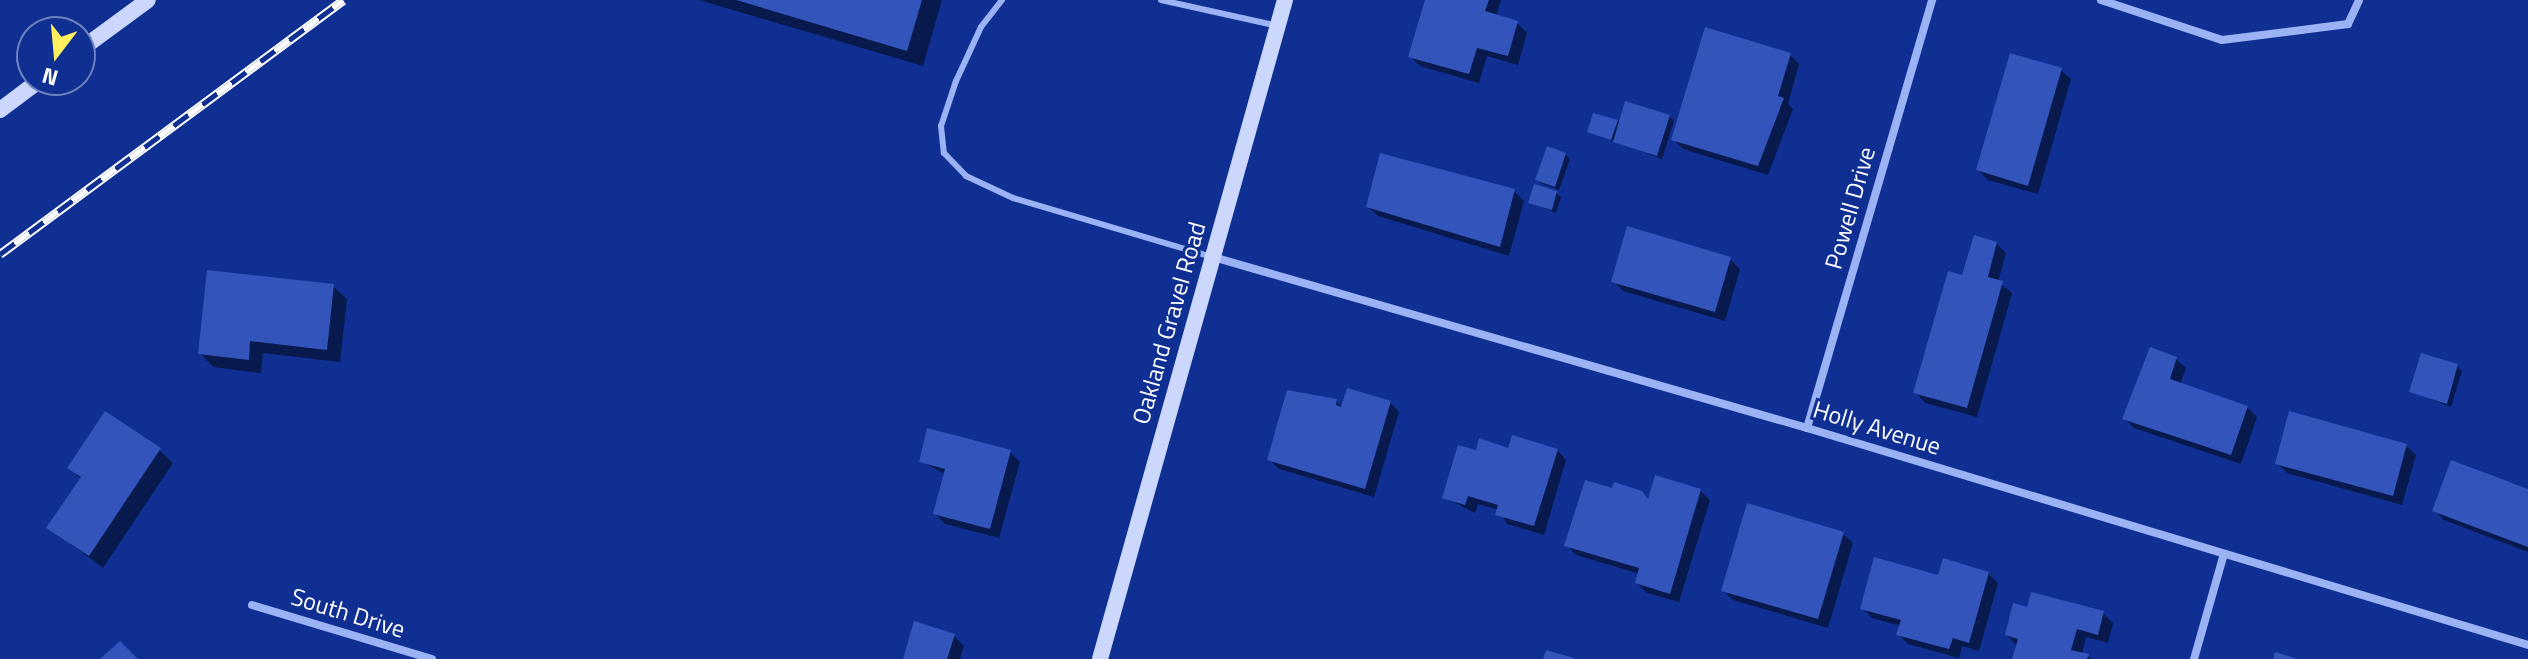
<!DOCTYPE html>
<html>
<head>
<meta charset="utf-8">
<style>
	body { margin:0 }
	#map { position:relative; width:2528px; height:659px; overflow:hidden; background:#0f2f93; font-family:"Titillium Web",sans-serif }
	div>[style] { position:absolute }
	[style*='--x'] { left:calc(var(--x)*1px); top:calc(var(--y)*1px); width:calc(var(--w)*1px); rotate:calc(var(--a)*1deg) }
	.shadow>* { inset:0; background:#0007 }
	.building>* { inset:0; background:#35b }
	.lane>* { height:6px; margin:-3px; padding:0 3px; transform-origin:3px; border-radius:3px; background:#9bb2f4 }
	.street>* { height:8px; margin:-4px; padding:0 4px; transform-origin:4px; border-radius:4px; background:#9bb2f4 }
	.secondary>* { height:16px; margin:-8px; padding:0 8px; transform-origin:8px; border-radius:8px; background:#cbd7fd }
	.rail>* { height:9px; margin-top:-4.5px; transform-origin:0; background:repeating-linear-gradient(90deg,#0f2f93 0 18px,#fff 0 36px); box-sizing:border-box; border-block:2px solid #fff }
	span { translate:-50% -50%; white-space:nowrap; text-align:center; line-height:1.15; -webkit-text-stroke:6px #0f2f93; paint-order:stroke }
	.street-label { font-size:24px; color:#fff }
	.north { position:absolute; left:16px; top:16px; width:80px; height:80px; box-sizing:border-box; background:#0f2f93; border:2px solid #6f82be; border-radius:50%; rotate:196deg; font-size:22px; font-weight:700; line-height:32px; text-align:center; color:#fff }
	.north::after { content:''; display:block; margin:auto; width:28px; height:36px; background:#fff05e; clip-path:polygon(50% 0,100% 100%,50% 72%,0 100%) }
</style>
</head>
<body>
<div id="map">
	<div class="shadow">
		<div style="clip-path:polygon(699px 0,942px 0,923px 66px)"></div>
		<div style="clip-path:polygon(1427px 0,1501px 0,1496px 16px,1517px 23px,1527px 33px,1518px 65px,1487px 56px,1479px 83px,1420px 66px,1410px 56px)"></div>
		<div style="clip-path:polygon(1790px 55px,1799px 64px,1788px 104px,1793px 109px,1768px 175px,1683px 149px,1673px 139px)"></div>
		<div style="clip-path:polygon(2061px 70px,2071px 79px,2038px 194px,1988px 180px,1978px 170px)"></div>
		<div style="clip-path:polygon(1669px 116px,1674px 121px,1662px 159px,1590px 132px,1617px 121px)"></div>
		<div style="clip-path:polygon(1565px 154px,1570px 159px,1559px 190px,1542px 184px,1537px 179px)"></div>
		<div style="clip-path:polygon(1514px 191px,1524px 201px,1509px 256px,1378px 216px,1368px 207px)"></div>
		<div style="clip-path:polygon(1556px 193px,1561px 197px,1556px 213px,1531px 202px)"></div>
		<div style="clip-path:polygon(1629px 229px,1730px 259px,1740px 269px,1725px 321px,1623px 291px,1613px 281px)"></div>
		<div style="clip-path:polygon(1996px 243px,2006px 253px,1998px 282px,2012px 293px,1977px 417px,1925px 403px,1916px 393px,1963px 278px)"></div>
		<div style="clip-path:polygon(333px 286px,347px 299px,340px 362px,263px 353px,261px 373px,213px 367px,200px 353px)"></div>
		<div style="clip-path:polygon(2176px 359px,2186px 368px,2180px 385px,2247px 407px,2257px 417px,2241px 464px,2134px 428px,2124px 418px)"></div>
		<div style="clip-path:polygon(2457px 366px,2462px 371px,2451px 407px,2411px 391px)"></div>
		<div style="clip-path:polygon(1336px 401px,1343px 408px,1390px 402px,1399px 412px,1374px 497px,1279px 469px,1269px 459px)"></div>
		<div style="clip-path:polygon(2406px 445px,2416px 455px,2402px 505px,2287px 473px,2277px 463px)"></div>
		<div style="clip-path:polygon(159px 450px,173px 463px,103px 568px,49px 528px,81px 479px,70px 468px)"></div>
		<div style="clip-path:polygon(1557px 450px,1566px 460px,1544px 535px,1507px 524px,1499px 510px,1478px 504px,1475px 513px,1444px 497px,1477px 452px)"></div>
		<div style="clip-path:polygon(1010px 452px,1020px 462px,999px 538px,945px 524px,935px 514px,946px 475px,921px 461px)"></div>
		<div style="clip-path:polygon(1700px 491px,1710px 500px,1679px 602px,1647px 593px,1637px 583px,1640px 574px,1576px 555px,1567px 545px,1649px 501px)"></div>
		<div style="clip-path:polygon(2528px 491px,2528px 552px,2444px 520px,2434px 510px)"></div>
		<div style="clip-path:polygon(1843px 534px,1853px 543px,1828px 628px,1733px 600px,1723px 590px)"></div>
		<div style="clip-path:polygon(1988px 573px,1998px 583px,1979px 651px,1962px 646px,1959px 658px,1908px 644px,1898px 634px,1901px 626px,1872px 618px,1862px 608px)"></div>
		<div style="clip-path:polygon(2028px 609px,2103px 613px,2113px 623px,2108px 643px,2086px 637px,2082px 654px,2091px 659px,2014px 659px,2016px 645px,2007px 635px)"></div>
		<div style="clip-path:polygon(954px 636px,964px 646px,960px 659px,905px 659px)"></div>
	</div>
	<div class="building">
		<div style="clip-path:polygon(736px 0,922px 0,907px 51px)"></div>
		<div style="clip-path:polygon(1425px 0,1489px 0,1485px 11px,1518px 21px,1508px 56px,1477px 48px,1469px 74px,1408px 57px)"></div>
		<div style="clip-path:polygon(1705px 27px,1791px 53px,1778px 96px,1784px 98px,1758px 166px,1671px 140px)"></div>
		<div style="clip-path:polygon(2010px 53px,2062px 68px,2028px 186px,1976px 170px)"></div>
		<div style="clip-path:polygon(1625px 101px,1670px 115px,1657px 156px,1613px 142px)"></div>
		<div style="clip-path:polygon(1593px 113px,1618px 120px,1611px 140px,1587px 132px)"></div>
		<div style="clip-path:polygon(1547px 146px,1566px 153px,1555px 187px,1535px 180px)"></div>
		<div style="clip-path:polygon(1380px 153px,1515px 189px,1500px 247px,1366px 207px)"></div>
		<div style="clip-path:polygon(1534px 184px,1557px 191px,1552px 210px,1528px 203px)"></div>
		<div style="clip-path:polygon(1627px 226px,1731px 257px,1715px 312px,1611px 282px)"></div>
		<div style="clip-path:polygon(1974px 235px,1997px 242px,1988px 277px,2003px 281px,1967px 408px,1913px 393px,1948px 271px,1962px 275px)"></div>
		<div style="clip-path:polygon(207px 270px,334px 284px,327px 350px,250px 341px,249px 360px,198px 354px)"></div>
		<div style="clip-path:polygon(2150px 347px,2177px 357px,2170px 379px,2248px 406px,2231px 455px,2122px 419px)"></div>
		<div style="clip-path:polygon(2421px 353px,2458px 364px,2447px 404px,2409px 392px)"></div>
		<div style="clip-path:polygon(1347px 388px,1391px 401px,1365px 489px,1267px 460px,1287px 390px,1337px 399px,1336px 405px,1341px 407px)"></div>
		<div style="clip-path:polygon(105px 411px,161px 448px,89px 556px,46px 528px,81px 477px,67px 468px)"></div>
		<div style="clip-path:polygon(2289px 411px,2407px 444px,2393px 496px,2275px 464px)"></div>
		<div style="clip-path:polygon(927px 428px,1011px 450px,990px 529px,933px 514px,945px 469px,919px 462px)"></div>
		<div style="clip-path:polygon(1512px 435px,1558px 449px,1534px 526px,1495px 515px,1498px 505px,1468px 496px,1465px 505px,1442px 498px,1458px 445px,1476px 450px,1479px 438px,1508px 448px)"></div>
		<div style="clip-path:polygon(2451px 460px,2528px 489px,2528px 547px,2432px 511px)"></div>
		<div style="clip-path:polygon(1655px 475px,1701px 489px,1670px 594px,1635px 583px,1639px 568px,1564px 546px,1585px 480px,1612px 488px,1614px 482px,1642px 491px,1648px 499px)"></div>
		<div style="clip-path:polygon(1747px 503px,1844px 532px,1818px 619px,1721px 591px)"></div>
		<div style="clip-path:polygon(1874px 557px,1938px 575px,1943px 558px,1989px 572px,1969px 643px,1953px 638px,1949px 649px,1896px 635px,1901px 620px,1860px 609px)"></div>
		<div style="clip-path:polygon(2031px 592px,2104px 611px,2098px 635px,2077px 629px,2071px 650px,2089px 654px,2087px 659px,2012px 659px,2018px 639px,2005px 635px,2013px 603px,2027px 607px)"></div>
		<div style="clip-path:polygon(914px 621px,955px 634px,947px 659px,903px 659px)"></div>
		<div style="clip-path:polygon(120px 641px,138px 659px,100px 659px)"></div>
		<div style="clip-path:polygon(1546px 650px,1574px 658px,1574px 659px,1543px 659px)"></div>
		<div style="clip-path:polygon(2275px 652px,2295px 658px,2295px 659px,2273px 659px)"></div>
	</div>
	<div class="lane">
		<div style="--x:1002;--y:0;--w:34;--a:128"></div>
		<div style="--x:981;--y:27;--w:60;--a:114.8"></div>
		<div style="--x:956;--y:81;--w:47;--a:108.4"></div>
		<div style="--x:941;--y:126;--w:27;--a:84"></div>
		<div style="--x:944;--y:153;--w:32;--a:46"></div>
		<div style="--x:966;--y:176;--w:52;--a:25.1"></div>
		<div style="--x:1013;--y:198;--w:208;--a:16.5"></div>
		<div style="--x:1161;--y:0;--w:116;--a:12.5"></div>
	</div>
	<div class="street">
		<div style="--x:2101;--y:0;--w:127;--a:18.3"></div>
		<div style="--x:2222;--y:40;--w:127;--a:-7.2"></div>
		<div style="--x:2348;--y:24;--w:26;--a:-65"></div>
		<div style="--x:1213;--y:257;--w:618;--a:16.06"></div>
		<div style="--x:1807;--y:428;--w:753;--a:16.75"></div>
		<div style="--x:1807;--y:428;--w:446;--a:-73.7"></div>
		<div style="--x:252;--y:605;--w:188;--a:16.7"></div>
		<div style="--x:2194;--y:659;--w:109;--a:-74.1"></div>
	</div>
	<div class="secondary">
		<div style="--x:80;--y:50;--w:84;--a:-36.3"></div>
		<div style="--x:0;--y:110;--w:50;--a:-36.9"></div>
		<div style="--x:1100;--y:659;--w:684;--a:-74.32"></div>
	</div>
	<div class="rail">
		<div style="--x:0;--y:254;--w:427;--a:-36.5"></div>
	</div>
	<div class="street-label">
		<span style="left:1850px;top:208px;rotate:-74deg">Powell Drive</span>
		<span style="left:1169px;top:323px;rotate:-74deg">Oakland Gravel Road</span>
		<span style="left:1877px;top:428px;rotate:17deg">Holly Avenue</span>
		<span style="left:348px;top:613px;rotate:17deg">South Drive</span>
	</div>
	<div class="north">N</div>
</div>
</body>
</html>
